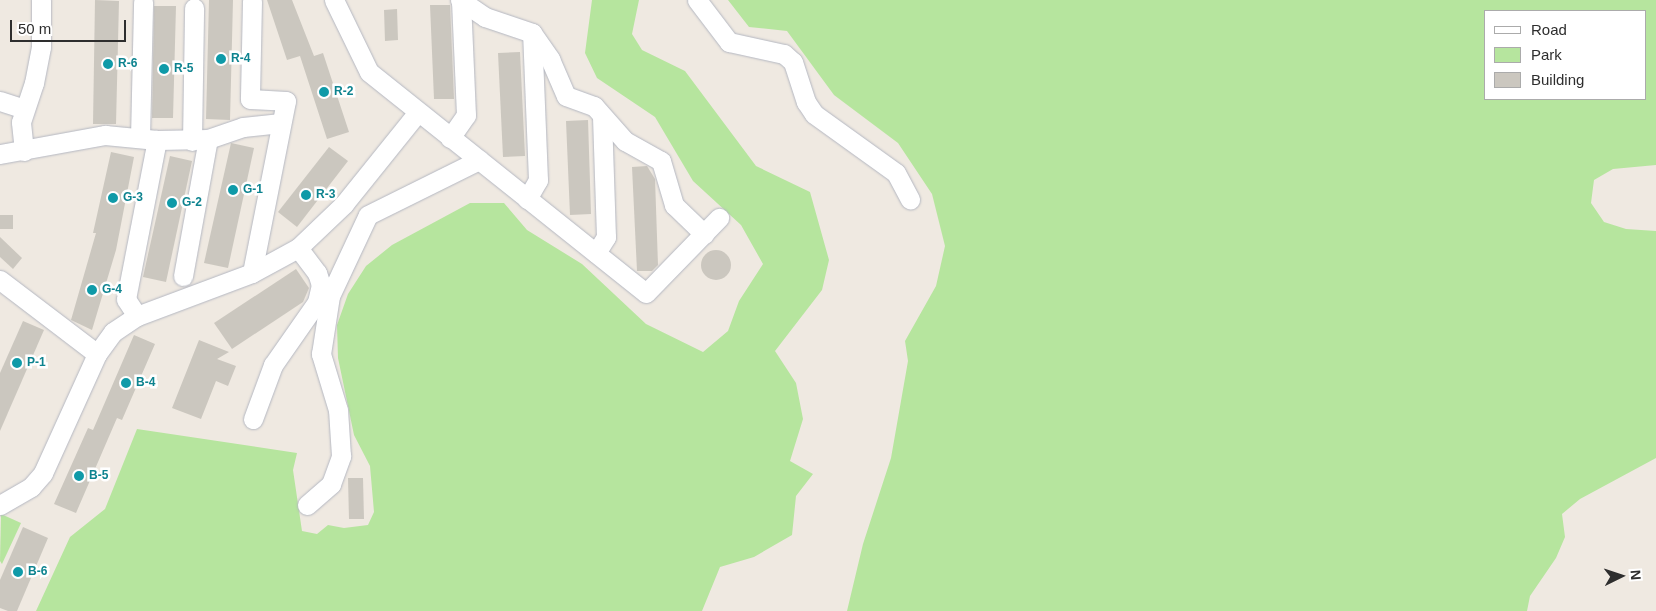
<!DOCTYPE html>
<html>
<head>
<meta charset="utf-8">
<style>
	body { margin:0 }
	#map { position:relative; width:1656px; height:611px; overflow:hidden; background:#efe9e1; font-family:Arial,sans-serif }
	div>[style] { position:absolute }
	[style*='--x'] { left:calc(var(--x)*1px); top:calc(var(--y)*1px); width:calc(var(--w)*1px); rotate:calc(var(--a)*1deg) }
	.green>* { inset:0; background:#b6e59e }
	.building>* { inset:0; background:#cbc7bf }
	.round { border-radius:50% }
	.roads { filter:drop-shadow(0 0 1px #b4b7c1) drop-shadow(0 0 1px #b4b7c1) }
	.minor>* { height:19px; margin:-9.5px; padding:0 9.5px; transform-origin:9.5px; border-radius:9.5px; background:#fff }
	.dots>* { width:14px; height:14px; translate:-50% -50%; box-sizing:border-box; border:2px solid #fff; border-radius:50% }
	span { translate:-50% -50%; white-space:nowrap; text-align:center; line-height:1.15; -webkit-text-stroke:5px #fff; paint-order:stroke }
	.culture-label { font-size:12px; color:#0d838f; font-weight:700 }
	.left { translate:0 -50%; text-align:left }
	.legend { position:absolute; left:1484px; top:10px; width:162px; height:90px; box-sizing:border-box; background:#fff; border:1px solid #ababab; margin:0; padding:6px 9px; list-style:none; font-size:15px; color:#2e2e2e }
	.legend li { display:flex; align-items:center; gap:10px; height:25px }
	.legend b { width:25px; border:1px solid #ababab }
	.north { position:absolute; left:1596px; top:551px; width:50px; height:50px; -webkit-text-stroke:4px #fff; paint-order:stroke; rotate:86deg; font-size:14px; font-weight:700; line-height:20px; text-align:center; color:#2e2e2e }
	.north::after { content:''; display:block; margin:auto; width:18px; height:22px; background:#2e2e2e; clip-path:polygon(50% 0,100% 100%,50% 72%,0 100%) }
	.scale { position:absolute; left:10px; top:20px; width:116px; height:22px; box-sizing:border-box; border:2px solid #2e2e2e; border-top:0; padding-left:6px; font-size:15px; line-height:18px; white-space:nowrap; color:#2e2e2e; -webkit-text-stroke:4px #fff; paint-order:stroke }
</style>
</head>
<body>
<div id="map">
	<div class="green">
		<div style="clip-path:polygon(592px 0,639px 0,632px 34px,642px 50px,685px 71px,756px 166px,810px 192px,829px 260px,822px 290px,775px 351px,796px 383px,803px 419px,790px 461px,813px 474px,796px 496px,792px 535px,754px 557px,720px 567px,702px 611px,36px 611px,70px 537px,105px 509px,137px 429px,297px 453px,293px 470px,302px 531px,317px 534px,328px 525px,344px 528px,368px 525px,374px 512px,370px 466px,354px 435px,338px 358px,337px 325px,348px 294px,366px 266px,392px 245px,470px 203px,504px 203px,527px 230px,582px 264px,646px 324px,703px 352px,728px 331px,739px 301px,763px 264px,741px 225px,693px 181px,655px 117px,597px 78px,585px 53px)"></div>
		<div style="clip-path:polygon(evenodd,728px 0,1656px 0,1656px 165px,1613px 169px,1594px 180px,1591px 203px,1604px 222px,1626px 229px,1656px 231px,1656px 458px,1580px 499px,1562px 514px,1565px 537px,1556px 558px,1530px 596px,1527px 611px,847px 611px,863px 544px,891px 458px,908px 361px,905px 341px,936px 286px,945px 246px,932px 194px,898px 143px,834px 95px,787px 31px,749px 27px,728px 0,1485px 11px,1645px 11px,1645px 99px,1485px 99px,1485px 11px)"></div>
		<div style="clip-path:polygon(1px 514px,21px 523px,2px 564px,0 561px)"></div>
	</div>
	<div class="building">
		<div style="clip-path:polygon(95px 0,119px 1px,116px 124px,93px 124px)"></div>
		<div style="clip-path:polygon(209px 0,233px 0,230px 120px,206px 119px)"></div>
		<div style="clip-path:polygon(267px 0,292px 0,314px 56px,323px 53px,349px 132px,327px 139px,300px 56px,287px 60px)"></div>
		<div style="clip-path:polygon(430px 5px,450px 5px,454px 99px,434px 99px)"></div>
		<div style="clip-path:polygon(154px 6px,176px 6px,173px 118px,152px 118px)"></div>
		<div style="clip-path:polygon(397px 9px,398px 40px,385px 41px,384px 10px)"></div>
		<div style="clip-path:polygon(520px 52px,525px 156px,503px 157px,498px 53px)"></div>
		<div style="clip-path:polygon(588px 120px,591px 214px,570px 215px,566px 121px)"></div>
		<div style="clip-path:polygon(231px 143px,254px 148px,228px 268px,204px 263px)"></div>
		<div style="clip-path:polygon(329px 147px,348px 161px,297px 227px,278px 212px)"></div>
		<div style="clip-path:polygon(111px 152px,134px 157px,116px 250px,92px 330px,71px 320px,96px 233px,93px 233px)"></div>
		<div style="clip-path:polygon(170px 156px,192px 161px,166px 282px,143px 277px)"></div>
		<div style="clip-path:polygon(647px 166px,655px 179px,658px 265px,652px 271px,637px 271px,632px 167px)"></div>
		<div style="clip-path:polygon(0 215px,13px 215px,13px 229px,0 229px)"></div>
		<div style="clip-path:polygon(0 237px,22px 258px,13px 269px,0 257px)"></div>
		<div class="round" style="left:701px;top:250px;width:30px;height:30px"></div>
		<div style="clip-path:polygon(296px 269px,309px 288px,303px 302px,232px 349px,214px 323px)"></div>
		<div style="clip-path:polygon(23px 321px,44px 330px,0 431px,0 373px)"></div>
		<div style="clip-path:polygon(134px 335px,155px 344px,122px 420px,117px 418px,76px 513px,54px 504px,88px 428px,93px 430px)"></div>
		<div style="clip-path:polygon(199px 340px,229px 352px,217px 359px,236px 366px,228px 386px,216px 381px,201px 419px,172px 408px)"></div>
		<div style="clip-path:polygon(348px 478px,363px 478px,364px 519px,349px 519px)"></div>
		<div style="clip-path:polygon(23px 527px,48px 538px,17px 611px,8px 611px,0 608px,0 580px)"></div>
	</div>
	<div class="roads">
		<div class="minor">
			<div style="--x:334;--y:0;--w:80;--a:64.1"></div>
			<div style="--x:369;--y:72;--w:354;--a:38.6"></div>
			<div style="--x:646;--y:293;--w:105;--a:-45.8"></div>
			<div style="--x:460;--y:0;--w:30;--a:34"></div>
			<div style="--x:485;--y:17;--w:50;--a:18.8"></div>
			<div style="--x:532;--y:33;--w:32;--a:55"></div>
			<div style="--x:550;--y:59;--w:40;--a:66.6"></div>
			<div style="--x:566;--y:96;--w:30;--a:20"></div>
			<div style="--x:594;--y:106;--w:47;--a:48.5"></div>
			<div style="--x:625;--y:141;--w:41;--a:29.1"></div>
			<div style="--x:661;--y:161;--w:46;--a:73.5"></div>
			<div style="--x:674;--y:205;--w:42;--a:44"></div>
			<div style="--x:697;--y:0;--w:53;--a:52.7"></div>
			<div style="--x:729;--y:42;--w:56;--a:12.3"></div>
			<div style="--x:784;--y:54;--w:12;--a:42"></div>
			<div style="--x:793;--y:62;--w:42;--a:72"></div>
			<div style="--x:806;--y:102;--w:14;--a:56"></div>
			<div style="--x:814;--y:114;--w:101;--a:35.7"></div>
			<div style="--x:896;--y:173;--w:30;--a:62"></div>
			<div style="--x:252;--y:1;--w:98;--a:91.2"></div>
			<div style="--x:250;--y:99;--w:36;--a:3"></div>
			<div style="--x:286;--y:101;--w:175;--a:101.2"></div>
			<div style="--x:0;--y:101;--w:25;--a:18"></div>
			<div style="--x:140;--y:138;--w:136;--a:-88.7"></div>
			<div style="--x:450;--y:138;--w:28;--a:-55"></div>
			<div style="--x:466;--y:115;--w:115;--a:-92.5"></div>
			<div style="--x:192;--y:141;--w:133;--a:-89.1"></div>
			<div style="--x:24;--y:151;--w:29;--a:-96"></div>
			<div style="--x:21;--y:122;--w:41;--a:-71.6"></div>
			<div style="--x:34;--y:83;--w:37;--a:-79"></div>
			<div style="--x:41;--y:47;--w:47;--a:-90"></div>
			<div style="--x:0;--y:154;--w:107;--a:-10.3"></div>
			<div style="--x:105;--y:135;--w:52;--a:5.5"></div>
			<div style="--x:157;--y:140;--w:51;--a:-1.1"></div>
			<div style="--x:208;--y:139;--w:37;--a:-19"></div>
			<div style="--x:243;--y:127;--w:38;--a:-6"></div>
			<div style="--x:527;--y:199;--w:22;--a:-60"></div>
			<div style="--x:538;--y:180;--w:147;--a:-92.3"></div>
			<div style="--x:596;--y:253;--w:19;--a:-58"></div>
			<div style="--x:606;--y:237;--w:121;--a:-91.9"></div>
			<div style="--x:183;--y:276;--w:139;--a:-79.7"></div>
			<div style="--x:0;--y:280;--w:122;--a:37.3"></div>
			<div style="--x:137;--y:316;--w:20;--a:-123"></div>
			<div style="--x:126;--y:299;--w:162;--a:-79"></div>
			<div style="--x:253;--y:419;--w:58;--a:-69.7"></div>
			<div style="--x:273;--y:365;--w:77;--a:-55.1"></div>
			<div style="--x:317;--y:302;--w:17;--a:-77"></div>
			<div style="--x:321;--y:285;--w:13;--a:-108"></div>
			<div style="--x:317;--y:273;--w:31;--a:-127"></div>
			<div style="--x:0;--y:505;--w:36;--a:-30"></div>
			<div style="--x:31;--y:487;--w:18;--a:-49"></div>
			<div style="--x:43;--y:473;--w:131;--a:-65.6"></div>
			<div style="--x:97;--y:354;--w:27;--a:-54"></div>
			<div style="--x:113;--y:332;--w:29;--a:-34"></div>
			<div style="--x:137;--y:316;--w:123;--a:-20.5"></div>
			<div style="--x:252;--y:273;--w:52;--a:-28.5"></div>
			<div style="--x:298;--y:248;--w:64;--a:-43.7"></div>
			<div style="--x:344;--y:204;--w:118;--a:-51.2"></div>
			<div style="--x:307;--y:505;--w:32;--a:-41"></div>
			<div style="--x:331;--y:484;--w:30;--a:-70"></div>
			<div style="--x:341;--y:456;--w:46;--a:-93.7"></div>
			<div style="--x:338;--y:410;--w:59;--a:-106.9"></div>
			<div style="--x:321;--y:354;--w:59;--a:-81.2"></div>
			<div style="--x:330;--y:296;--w:89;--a:-64.9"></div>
			<div style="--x:368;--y:215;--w:124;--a:-26.4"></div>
		</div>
	</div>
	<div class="dots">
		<div style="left:221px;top:59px;background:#0f9aa8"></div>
		<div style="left:108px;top:64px;background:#0f9aa8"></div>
		<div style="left:164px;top:69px;background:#0f9aa8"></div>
		<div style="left:324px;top:92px;background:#0f9aa8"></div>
		<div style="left:233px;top:190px;background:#0f9aa8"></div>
		<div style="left:306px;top:195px;background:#0f9aa8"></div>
		<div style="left:113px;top:198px;background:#0f9aa8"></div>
		<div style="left:172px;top:203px;background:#0f9aa8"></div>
		<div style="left:92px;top:290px;background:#0f9aa8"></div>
		<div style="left:17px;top:363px;background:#0f9aa8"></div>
		<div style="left:126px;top:383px;background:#0f9aa8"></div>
		<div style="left:79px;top:476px;background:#0f9aa8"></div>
		<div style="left:18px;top:572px;background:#0f9aa8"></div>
	</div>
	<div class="culture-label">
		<span class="left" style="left:231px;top:59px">R-4</span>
		<span class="left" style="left:118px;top:64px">R-6</span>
		<span class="left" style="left:174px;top:69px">R-5</span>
		<span class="left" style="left:334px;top:92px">R-2</span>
		<span class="left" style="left:243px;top:190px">G-1</span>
		<span class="left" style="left:316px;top:195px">R-3</span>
		<span class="left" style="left:123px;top:198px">G-3</span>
		<span class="left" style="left:182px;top:203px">G-2</span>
		<span class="left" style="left:102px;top:290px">G-4</span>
		<span class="left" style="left:27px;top:363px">P-1</span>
		<span class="left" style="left:136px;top:383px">B-4</span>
		<span class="left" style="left:89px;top:476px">B-5</span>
		<span class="left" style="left:28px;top:572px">B-6</span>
	</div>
	<ul class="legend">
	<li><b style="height:6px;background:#fff"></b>Road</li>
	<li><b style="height:14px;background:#b6e59e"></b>Park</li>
	<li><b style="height:14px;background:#cbc7bf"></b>Building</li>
	</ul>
	<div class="north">N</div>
	<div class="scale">50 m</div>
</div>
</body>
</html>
